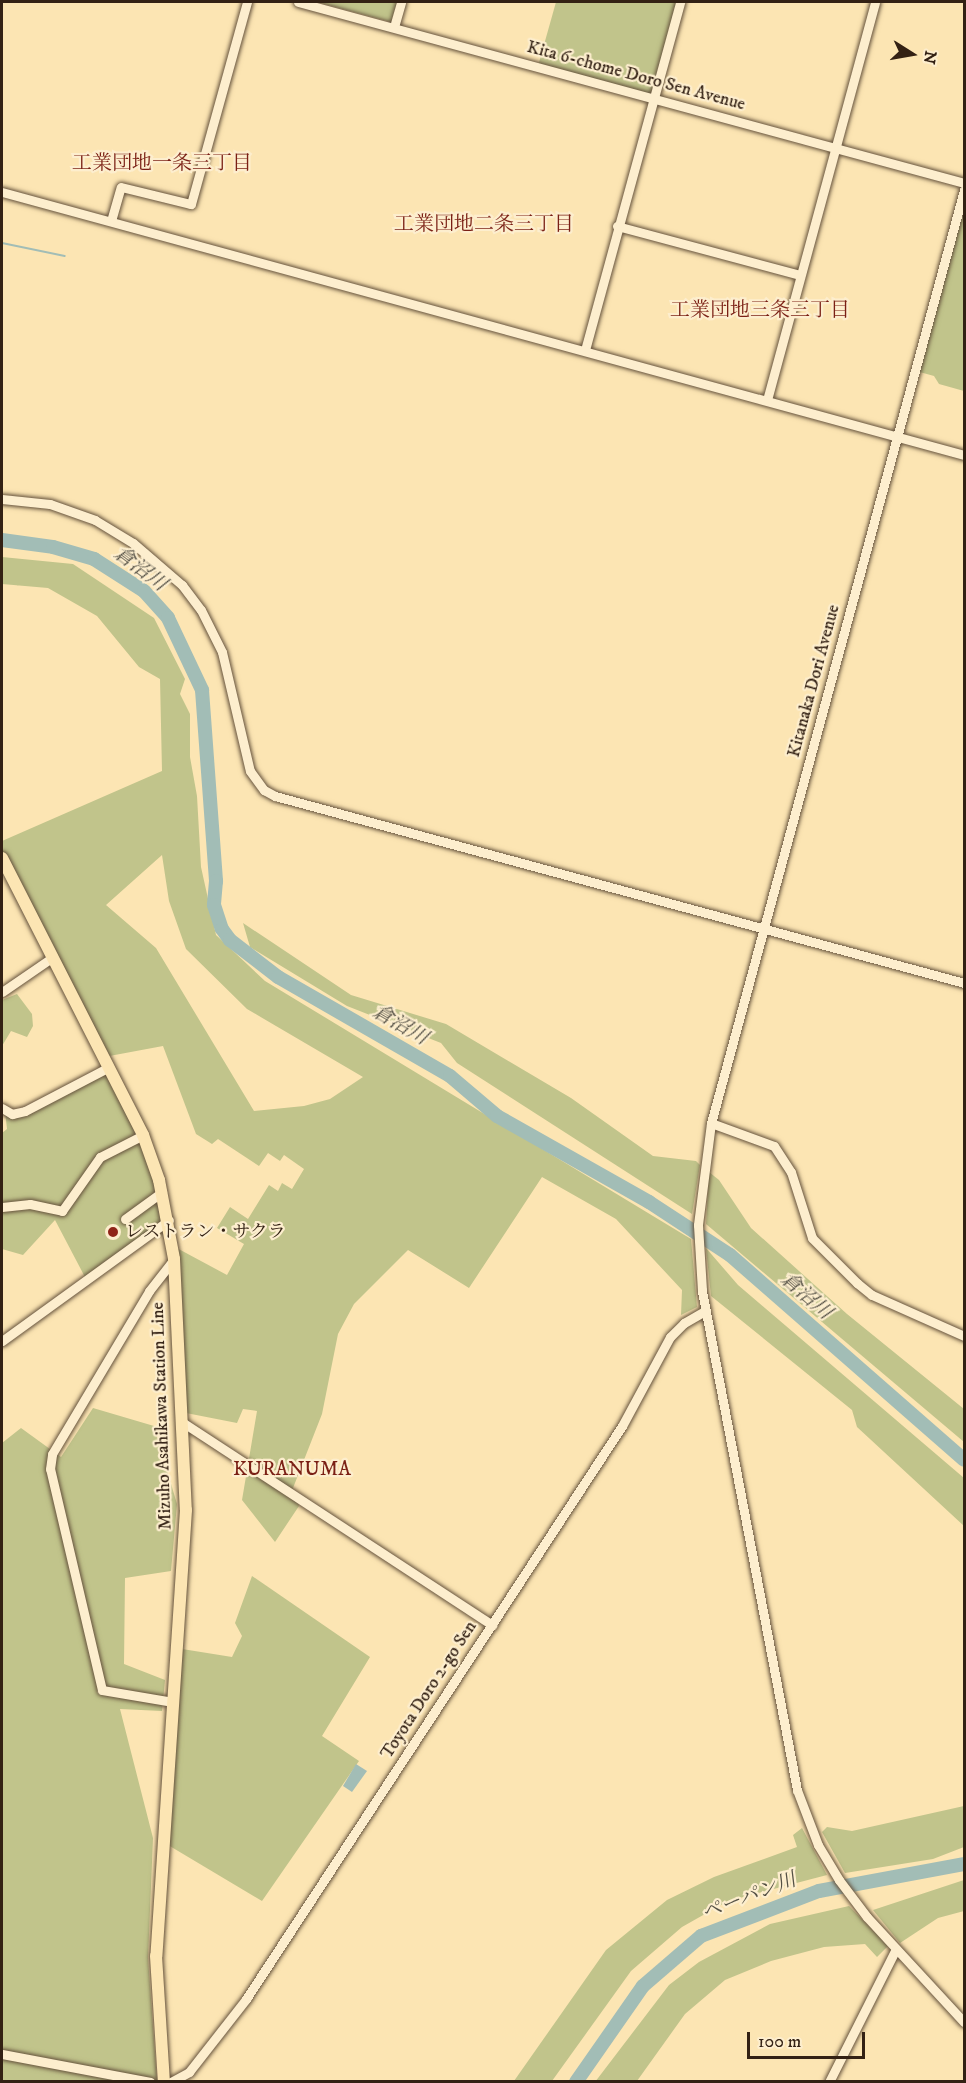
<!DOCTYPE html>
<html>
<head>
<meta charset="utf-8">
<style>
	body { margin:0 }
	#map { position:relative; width:966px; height:2083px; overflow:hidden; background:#fce5b3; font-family:"IM FELL DW Pica","Noto Serif JP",serif }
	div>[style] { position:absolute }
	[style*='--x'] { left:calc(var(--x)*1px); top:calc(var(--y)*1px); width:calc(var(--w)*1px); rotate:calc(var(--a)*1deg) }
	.green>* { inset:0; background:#c1c48b }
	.water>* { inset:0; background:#a2bdb6 }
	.stream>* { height:2px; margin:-1px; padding:0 1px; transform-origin:1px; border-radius:1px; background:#a2bdb6 }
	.river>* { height:14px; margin:-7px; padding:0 7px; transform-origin:7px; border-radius:7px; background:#a2bdb6 }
	.roads { filter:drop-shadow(0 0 2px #65523c) drop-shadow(0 0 2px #65523c) }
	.minor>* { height:9px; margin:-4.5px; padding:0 4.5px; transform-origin:4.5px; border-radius:4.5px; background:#fdeece }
	.major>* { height:12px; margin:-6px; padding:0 6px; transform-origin:6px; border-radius:6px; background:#fce5b3 }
	.dots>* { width:16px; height:16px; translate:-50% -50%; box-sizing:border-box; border:3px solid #fdeece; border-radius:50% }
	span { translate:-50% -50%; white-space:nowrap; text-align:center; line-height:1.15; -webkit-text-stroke:4.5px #fdeece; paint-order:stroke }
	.street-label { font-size:18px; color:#332114 }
	.poi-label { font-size:18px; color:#332114 }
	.left { translate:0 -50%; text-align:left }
	.neighbourhood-label { font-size:20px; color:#7a1f14 }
	.water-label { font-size:20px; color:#545045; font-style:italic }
	.frame { position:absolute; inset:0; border:3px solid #332114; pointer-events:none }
	.north { position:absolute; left:882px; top:24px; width:60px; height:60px; -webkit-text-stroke:4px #fdeece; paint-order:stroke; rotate:101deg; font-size:16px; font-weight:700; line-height:24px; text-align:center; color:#332114 }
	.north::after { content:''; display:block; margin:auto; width:21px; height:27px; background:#332114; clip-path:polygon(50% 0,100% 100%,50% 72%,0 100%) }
	.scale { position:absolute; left:747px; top:2032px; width:118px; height:27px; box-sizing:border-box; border:3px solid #332114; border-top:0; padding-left:8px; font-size:18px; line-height:21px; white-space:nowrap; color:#332114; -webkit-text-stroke:4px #fdeece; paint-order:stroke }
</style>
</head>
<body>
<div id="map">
	<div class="green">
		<div style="clip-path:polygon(317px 2px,397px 2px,391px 22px)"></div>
		<div style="clip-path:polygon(556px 2px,680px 2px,654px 97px,538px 66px)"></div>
		<div style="clip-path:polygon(964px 190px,964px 391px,939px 384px,934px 376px,916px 371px)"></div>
		<div style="clip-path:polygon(evenodd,2px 557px,73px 564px,154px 618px,185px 679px,180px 694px,190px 714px,190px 757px,197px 796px,201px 867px,216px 935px,265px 981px,691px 1239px,697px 1307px,681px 1315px,682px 1290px,616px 1219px,542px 1177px,469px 1288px,408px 1250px,354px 1304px,338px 1334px,322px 1414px,293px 1488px,299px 1506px,275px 1542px,242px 1500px,257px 1411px,243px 1409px,237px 1423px,181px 1412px,173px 1246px,227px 1275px,244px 1244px,217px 1228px,230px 1207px,248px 1219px,269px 1185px,278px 1191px,282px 1183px,292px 1189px,304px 1169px,284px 1155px,280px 1161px,268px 1153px,259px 1166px,218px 1139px,212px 1144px,196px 1134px,163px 1046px,104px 1057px,2px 858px,2px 841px,162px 771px,160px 679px,139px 667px,97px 616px,48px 588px,2px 584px,2px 557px,162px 855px,169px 901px,186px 949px,247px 1009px,363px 1077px,330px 1099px,304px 1106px,254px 1111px,156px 948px,106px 905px,162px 855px)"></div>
		<div style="clip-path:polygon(243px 923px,351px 995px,446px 1024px,571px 1098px,653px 1156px,696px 1161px,700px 1165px,692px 1214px,457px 1063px,441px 1043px,347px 1006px,250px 947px)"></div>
		<div style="clip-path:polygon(17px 994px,32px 1014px,33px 1026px,27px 1037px,11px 1031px,2px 1046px,2px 1000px)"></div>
		<div style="clip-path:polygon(109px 1067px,143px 1135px,169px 1220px,86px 1279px,55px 1220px,23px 1255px,2px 1249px,2px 1133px,7px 1129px,5px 1111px,12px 1114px)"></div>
		<div style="clip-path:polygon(709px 1172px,719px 1180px,751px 1228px,847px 1314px,964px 1409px,964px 1442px,706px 1224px)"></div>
		<div style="clip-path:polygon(706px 1248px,738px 1285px,964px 1478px,964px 1526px,857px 1427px,852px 1410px,711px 1296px)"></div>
		<div style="clip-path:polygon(93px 1408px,154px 1426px,177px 1504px,171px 1571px,125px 1578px,124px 1664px,165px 1680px,162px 1711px,120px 1709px,153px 1838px,148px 1958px,157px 2081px,2px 2082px,2px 1443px,21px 1428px,61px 1457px)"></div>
		<div style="clip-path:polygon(252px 1576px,370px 1657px,322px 1736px,359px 1761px,262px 1901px,163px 1842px,176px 1648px,232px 1657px,242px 1636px,235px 1623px)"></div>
		<div style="clip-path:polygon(964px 1806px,964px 1847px,933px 1859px,845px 1873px,822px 1832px,827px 1827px,852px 1831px)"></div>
		<div style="clip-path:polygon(802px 1828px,827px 1875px,728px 1901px,682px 1927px,631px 1971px,552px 2081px,514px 2081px,606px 1950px,667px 1900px,714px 1877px,797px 1847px,793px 1835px)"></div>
		<div style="clip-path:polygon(964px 1880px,964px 1911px,938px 1918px,900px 1943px,873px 1910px)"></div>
		<div style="clip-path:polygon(849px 1906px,888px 1946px,877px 1957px,865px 1944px,824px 1947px,771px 1961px,725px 1980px,685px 2014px,637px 2081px,595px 2082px,669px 1985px,699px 1962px,770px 1924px)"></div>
	</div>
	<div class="water">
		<div style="clip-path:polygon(356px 1764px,367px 1771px,352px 1792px,343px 1786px)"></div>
	</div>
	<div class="stream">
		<div style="--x:2;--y:243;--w:64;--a:11.7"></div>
	</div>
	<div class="river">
		<div style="--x:2;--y:540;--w:51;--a:7.8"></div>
		<div style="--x:53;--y:547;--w:43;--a:16.3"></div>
		<div style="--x:94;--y:559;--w:59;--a:32.6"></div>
		<div style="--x:144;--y:591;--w:36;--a:48"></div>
		<div style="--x:168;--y:618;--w:80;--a:64.7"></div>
		<div style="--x:202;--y:690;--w:192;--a:85.8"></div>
		<div style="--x:216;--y:881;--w:24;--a:95"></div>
		<div style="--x:214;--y:905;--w:25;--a:72"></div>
		<div style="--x:222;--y:929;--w:14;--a:54"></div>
		<div style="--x:230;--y:940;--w:61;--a:37.6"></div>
		<div style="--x:278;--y:977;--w:198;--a:29.9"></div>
		<div style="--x:450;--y:1076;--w:62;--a:40.4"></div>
		<div style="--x:497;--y:1116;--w:175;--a:29.5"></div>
		<div style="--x:649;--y:1202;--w:97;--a:33.2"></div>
		<div style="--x:730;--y:1255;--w:311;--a:41.2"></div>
		<div style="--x:576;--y:2082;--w:117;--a:-55.1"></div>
		<div style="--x:643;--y:1986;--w:77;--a:-40.8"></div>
		<div style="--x:701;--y:1936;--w:126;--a:-20.9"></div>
		<div style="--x:819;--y:1891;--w:147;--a:-10.5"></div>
	</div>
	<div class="roads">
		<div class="minor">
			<div style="--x:298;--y:2;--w:690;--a:15.2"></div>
			<div style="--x:394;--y:27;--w:26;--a:-74"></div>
			<div style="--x:964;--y:190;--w:967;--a:105.17"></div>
			<div style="--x:711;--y:1123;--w:103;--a:97.3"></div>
			<div style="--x:698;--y:1225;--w:66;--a:86.5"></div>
			<div style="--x:702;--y:1291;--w:508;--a:79.22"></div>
			<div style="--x:797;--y:1790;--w:59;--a:69.1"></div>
			<div style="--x:818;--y:1845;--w:41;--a:59"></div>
			<div style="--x:839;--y:1880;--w:46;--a:52.9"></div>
			<div style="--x:867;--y:1917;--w:143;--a:47.3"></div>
			<div style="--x:2;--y:192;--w:997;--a:15.29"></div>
			<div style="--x:111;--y:221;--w:35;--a:-74"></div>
			<div style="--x:121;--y:187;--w:72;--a:13.7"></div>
			<div style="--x:191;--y:204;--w:210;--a:-74.5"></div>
			<div style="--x:617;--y:226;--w:189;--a:15"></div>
			<div style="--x:585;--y:350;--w:361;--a:-74.7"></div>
			<div style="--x:767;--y:400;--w:412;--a:-74.8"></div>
			<div style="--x:2;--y:499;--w:48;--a:5.9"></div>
			<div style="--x:50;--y:504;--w:48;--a:19.6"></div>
			<div style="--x:95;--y:520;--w:44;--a:31.2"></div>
			<div style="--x:133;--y:543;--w:65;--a:40.6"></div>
			<div style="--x:182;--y:585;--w:31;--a:53"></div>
			<div style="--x:201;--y:610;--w:47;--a:63.4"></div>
			<div style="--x:222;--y:652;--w:122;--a:76.8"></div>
			<div style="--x:250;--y:771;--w:24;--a:54"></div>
			<div style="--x:264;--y:790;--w:13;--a:29"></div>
			<div style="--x:275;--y:796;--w:714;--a:15.18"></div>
			<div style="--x:2;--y:992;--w:62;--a:-34.5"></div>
			<div style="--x:2;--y:1108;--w:12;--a:31"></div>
			<div style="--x:12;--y:1114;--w:13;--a:-13"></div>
			<div style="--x:25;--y:1111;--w:95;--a:-27.6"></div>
			<div style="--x:711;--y:1123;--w:67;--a:20.1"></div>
			<div style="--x:774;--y:1146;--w:31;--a:57"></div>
			<div style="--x:791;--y:1172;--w:69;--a:72.3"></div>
			<div style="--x:812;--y:1238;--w:64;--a:45"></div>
			<div style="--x:857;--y:1283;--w:19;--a:39"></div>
			<div style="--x:872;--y:1295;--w:101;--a:24"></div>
			<div style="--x:2;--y:1207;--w:28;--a:-6"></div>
			<div style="--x:30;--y:1204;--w:33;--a:12"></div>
			<div style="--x:62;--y:1211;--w:66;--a:-54.9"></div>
			<div style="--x:100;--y:1157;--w:48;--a:-27.1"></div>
			<div style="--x:125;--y:1219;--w:46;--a:-36.1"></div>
			<div style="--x:2;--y:1341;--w:206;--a:-35.9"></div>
			<div style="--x:182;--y:1422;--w:371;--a:33.2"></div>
			<div style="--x:173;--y:1702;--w:72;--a:-170.4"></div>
			<div style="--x:102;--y:1690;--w:227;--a:-103.2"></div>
			<div style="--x:50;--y:1469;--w:15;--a:-82"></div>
			<div style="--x:52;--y:1454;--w:190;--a:-59.2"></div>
			<div style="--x:149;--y:1291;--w:41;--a:-52"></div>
			<div style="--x:2;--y:2054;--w:151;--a:10.7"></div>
			<div style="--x:171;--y:2082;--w:21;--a:-29"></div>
			<div style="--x:189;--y:2072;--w:93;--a:-52"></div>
			<div style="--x:246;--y:1999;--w:685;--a:-56.73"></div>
			<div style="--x:622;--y:1426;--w:101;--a:-61.7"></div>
			<div style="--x:670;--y:1337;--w:20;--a:-45"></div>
			<div style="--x:684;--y:1323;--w:24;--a:-30"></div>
			<div style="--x:829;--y:2082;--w:149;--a:-63.3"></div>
		</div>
		<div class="major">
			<div style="--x:2;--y:858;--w:311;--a:63"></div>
			<div style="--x:143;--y:1135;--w:48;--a:70.4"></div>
			<div style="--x:159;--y:1180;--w:80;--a:79.2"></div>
			<div style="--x:174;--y:1259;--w:251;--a:87.3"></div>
			<div style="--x:186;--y:1510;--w:447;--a:93.8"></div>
			<div style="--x:156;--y:1956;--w:126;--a:86.4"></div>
		</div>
	</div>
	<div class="dots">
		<div style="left:113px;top:1232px;background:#8f2418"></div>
	</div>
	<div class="street-label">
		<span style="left:636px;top:76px;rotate:15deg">Kita 6-chome Doro Sen Avenue</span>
		<span style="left:814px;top:681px;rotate:-75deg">Kitanaka Dori Avenue</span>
		<span style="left:162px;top:1416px;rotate:-92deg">Mizuho Asahikawa Station Line</span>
		<span style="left:429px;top:1690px;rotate:-57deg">Toyota Doro 2-go Sen</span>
	</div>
	<div class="poi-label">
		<span class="left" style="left:125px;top:1232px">レストラン・サクラ</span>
	</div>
	<div class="neighbourhood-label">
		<span style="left:162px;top:163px">工業団地一条三丁目</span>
		<span style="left:484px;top:224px">工業団地二条三丁目</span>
		<span style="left:760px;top:310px">工業団地三条三丁目</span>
		<span style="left:292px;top:1469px">KURANUMA</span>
	</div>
	<div class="water-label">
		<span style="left:140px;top:569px;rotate:37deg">倉沼川</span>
		<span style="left:400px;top:1025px;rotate:30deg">倉沼川</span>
		<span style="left:806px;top:1296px;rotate:41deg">倉沼川</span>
		<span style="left:749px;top:1897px;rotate:-21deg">ペーパン川</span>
	</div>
	<div class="frame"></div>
	<div class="north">N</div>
	<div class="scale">100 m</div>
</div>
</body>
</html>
